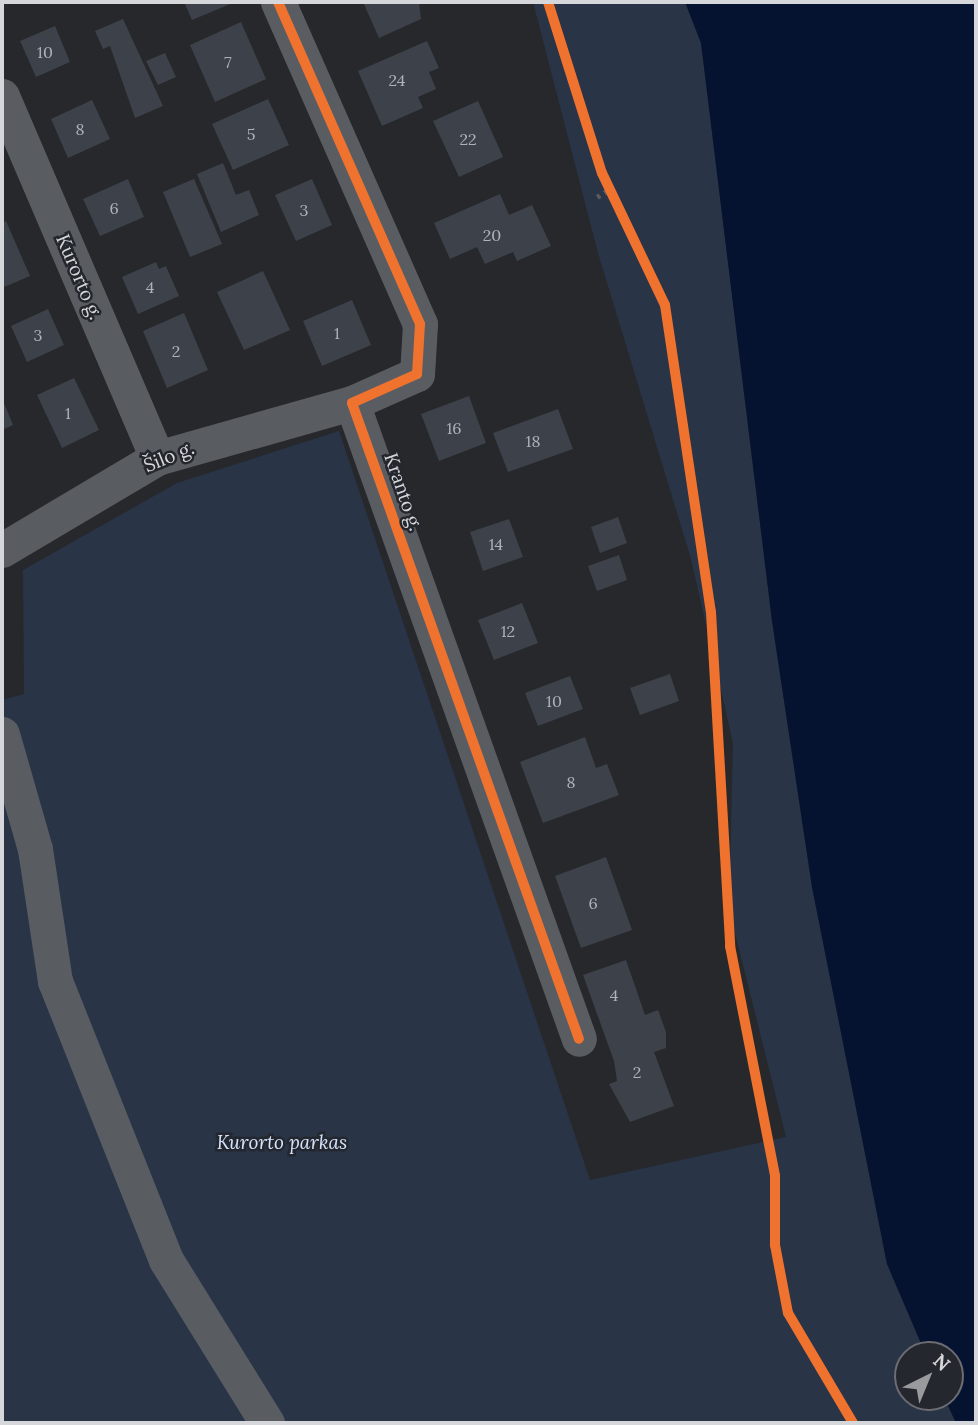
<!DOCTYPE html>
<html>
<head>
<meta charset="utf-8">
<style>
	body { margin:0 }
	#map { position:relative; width:978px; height:1425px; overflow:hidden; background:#26282b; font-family:Lora,serif }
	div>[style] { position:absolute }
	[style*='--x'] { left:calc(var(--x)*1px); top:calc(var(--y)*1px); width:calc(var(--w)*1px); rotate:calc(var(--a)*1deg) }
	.green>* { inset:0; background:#293447 }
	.water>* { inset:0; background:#051331 }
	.building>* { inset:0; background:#3d424a }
	.path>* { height:4.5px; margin-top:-2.25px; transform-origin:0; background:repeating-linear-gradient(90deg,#595b60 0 3.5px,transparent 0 8.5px) }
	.minor>* { height:35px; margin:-17.5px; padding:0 17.5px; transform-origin:17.5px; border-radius:17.5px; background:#595d62 }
	.cycleway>* { height:10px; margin:-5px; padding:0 5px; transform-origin:5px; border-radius:5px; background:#ef722f }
	span { translate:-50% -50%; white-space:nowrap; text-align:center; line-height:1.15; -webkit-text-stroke:5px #24272d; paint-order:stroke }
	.number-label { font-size:16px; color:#afb2b6 }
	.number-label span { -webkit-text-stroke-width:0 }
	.street-label { font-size:19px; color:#d5d7da }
	.park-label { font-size:19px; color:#d4e3fd; font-style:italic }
	.frame { position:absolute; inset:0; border:4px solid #d5d7da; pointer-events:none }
	.north { position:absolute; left:894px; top:1341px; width:70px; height:70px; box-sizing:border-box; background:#24272d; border:2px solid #6b6d72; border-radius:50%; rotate:43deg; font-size:19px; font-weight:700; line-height:28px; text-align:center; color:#d5d7da }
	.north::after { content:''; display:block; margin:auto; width:24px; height:32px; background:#989a9d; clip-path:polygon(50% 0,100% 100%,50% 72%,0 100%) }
</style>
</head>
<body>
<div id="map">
	<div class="green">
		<div style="clip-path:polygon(533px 2px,685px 2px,701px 43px,772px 621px,812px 887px,887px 1264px,926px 1355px,908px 1355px,908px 1397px,944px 1397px,956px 1423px,2px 1423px,2px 700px,24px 694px,23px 570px,177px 483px,339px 431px,590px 1180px,786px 1137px,729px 909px,733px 743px,691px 559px,598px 253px)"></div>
	</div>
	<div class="water">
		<div style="clip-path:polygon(685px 2px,976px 2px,976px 1423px,956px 1423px,944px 1397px,950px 1397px,950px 1355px,926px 1355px,887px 1264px,812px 887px,772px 621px,701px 43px)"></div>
	</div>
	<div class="building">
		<div style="clip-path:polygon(184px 2px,235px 2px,192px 20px)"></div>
		<div style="clip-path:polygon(363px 2px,419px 2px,421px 19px,379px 38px)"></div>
		<div style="clip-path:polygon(123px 19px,163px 106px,135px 118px,110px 46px,103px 49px,95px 31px)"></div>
		<div style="clip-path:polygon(241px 22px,266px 79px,215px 102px,190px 45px)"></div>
		<div style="clip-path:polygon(55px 26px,70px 62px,36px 77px,20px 41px)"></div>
		<div style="clip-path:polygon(427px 41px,439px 68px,429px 72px,436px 89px,418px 97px,423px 108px,382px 126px,358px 71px)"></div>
		<div style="clip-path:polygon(165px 53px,176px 77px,158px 85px,146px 61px)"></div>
		<div style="clip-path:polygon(268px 99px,289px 145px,233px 170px,212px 124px)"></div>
		<div style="clip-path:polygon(92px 100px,110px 139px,68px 158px,51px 119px)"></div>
		<div style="clip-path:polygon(478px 101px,503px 157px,459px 177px,433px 121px)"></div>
		<div style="clip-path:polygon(223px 163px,236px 195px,249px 190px,259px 215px,221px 232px,197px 174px)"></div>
		<div style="clip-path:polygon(128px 179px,144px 217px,100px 236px,83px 199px)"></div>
		<div style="clip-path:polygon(194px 179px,222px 244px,190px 257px,163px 192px)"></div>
		<div style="clip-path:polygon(312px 179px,332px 225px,296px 241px,275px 195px)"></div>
		<div style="clip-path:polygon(500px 194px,509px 215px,532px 205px,551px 246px,517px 261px,513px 252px,485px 264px,477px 247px,450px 259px,434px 223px)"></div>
		<div style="clip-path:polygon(6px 221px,30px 276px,2px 288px,2px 223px)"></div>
		<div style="clip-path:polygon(156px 262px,159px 269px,166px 266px,179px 296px,138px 314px,122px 277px)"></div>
		<div style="clip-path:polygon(263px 271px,290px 330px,244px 350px,217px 292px)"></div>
		<div style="clip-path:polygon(352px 300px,371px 345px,322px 366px,303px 321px)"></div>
		<div style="clip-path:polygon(48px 309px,64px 345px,27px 362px,11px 326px)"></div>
		<div style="clip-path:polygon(184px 313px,208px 370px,167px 388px,143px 331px)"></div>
		<div style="clip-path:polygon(74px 378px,99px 430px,62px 448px,37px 395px)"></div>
		<div style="clip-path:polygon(469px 396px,486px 443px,439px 461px,421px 414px)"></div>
		<div style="clip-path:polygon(2px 398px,13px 425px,2px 430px)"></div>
		<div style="clip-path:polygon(558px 409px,573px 449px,508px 472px,493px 433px)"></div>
		<div style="clip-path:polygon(618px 517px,627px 543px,600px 553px,591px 527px)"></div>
		<div style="clip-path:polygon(509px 519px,523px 557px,483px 571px,470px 532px)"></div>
		<div style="clip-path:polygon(619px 555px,627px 580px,597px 591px,588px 566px)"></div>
		<div style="clip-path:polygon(522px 603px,538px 643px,494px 660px,478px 620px)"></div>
		<div style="clip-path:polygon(670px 674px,679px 701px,640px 715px,630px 688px)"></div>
		<div style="clip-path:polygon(570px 676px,583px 709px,538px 726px,525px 693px)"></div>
		<div style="clip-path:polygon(585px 737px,596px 768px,607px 764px,619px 795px,543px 823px,520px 762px)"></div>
		<div style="clip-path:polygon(606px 857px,632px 930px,581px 948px,555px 876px)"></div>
		<div style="clip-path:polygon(626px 960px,645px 1015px,658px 1010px,666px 1032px,666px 1048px,654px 1052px,674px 1106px,630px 1122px,609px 1084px,617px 1081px,614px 1061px,583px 975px)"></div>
	</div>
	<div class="path">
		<div style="--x:597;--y:197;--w:15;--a:-32"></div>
	</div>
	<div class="minor">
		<div style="--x:278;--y:2;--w:352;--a:66.2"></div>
		<div style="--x:420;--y:324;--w:50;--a:93.4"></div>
		<div style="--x:417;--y:374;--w:71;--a:156"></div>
		<div style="--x:352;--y:403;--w:675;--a:70.36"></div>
		<div style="--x:2;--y:96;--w:394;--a:66.8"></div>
		<div style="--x:2;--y:550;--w:180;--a:-30.7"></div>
		<div style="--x:157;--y:458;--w:203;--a:-15.8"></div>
		<div style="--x:2;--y:734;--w:120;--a:74"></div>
		<div style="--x:35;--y:849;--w:134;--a:81.4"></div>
		<div style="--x:55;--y:981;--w:300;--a:68.3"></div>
		<div style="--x:166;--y:1260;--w:192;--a:58.2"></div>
	</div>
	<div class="cycleway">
		<div style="--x:278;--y:2;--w:352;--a:66.2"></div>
		<div style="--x:420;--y:324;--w:50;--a:93.4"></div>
		<div style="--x:417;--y:374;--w:71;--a:156"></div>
		<div style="--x:352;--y:403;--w:675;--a:70.36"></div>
		<div style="--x:548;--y:2;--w:179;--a:72.5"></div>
		<div style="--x:602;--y:173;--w:146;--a:64.5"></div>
		<div style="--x:665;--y:305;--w:310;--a:81.5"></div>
		<div style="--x:711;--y:612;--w:335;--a:86.7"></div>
		<div style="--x:730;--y:946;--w:234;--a:78.9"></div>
		<div style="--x:775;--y:1176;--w:69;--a:90"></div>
		<div style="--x:775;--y:1245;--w:69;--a:79.2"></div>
		<div style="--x:788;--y:1313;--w:128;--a:59.4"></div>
	</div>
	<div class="number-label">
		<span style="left:45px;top:52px">10</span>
		<span style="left:228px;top:62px">7</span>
		<span style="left:397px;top:80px">24</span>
		<span style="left:80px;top:129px">8</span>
		<span style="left:251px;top:134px">5</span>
		<span style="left:468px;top:139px">22</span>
		<span style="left:114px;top:208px">6</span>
		<span style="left:304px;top:210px">3</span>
		<span style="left:492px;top:235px">20</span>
		<span style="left:150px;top:287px">4</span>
		<span style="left:337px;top:333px">1</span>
		<span style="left:38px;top:335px">3</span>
		<span style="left:176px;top:351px">2</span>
		<span style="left:68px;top:413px">1</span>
		<span style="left:454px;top:428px">16</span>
		<span style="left:533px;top:441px">18</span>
		<span style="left:496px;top:544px">14</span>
		<span style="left:508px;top:631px">12</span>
		<span style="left:554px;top:701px">10</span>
		<span style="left:571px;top:782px">8</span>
		<span style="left:593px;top:903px">6</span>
		<span style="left:614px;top:995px">4</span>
		<span style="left:637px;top:1072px">2</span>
	</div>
	<div class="street-label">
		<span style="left:79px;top:277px;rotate:67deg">Kurorto g.</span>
		<span style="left:169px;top:457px;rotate:-22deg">Šilo g.</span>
		<span style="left:403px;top:492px;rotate:71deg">Kranto g.</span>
	</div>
	<div class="park-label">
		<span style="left:282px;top:1143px">Kurorto parkas</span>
	</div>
	<div class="frame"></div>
	<div class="north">N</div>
</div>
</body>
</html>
